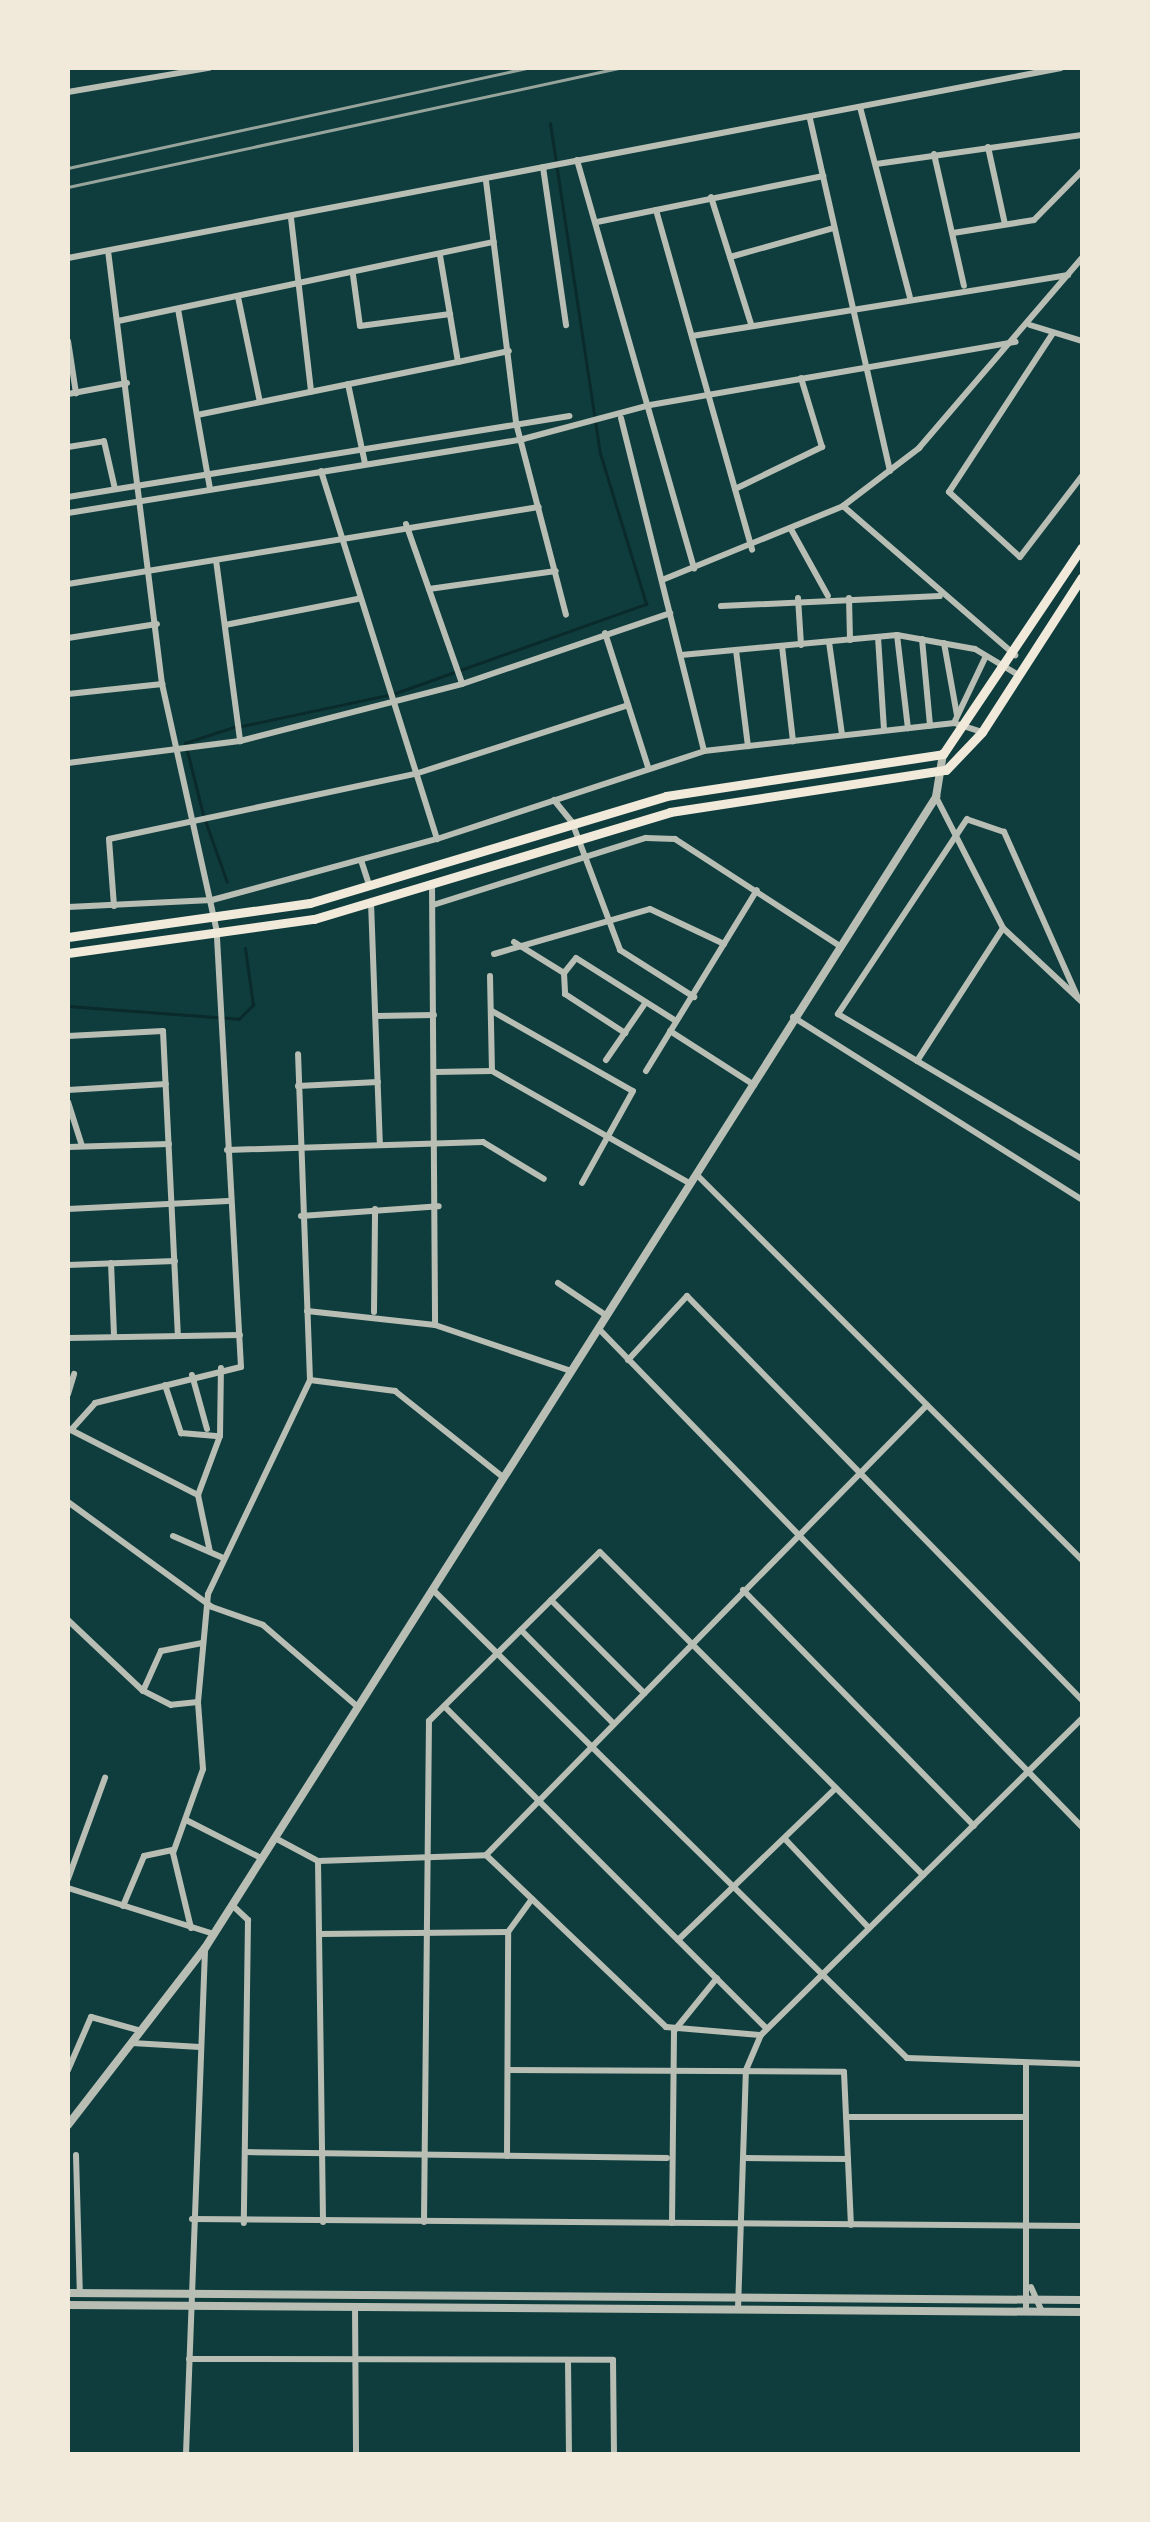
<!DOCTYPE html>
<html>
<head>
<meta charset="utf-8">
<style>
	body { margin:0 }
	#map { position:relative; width:1150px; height:2522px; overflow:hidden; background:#0f3d3e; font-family:Ubuntu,sans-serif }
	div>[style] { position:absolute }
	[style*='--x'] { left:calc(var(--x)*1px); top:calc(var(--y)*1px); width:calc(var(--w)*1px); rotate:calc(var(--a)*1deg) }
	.stream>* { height:2.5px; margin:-1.25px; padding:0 1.25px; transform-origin:1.25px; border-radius:1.25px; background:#0a2a2b }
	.minor>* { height:6px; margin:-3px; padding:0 3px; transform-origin:3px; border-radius:3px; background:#b8beb3 }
	.tertiary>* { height:8px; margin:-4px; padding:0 4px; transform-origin:4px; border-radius:4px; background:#b8beb3 }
	.primary>* { height:9px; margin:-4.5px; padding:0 4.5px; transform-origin:4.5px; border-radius:4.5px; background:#f1e9da }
	.rail>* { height:2.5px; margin:-1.25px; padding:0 1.25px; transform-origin:1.25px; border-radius:1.25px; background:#97a49c }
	span { translate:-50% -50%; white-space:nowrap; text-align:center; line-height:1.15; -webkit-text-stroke:8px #f1e9da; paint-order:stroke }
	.frame { position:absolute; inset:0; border:70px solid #f1e9da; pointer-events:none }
</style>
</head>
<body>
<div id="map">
	<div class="stream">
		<div style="--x:242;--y:726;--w:154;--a:-12"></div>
		<div style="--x:393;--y:694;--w:269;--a:-19.6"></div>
		<div style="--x:646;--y:604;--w:157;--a:-107"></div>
		<div style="--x:600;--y:454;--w:334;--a:-98.6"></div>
		<div style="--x:203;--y:815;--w:74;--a:-104"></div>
		<div style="--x:185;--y:743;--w:52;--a:-18.1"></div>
		<div style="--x:206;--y:822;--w:63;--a:70.4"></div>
		<div style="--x:68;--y:1006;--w:171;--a:4.3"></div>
		<div style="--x:239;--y:1019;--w:20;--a:-45"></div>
		<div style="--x:253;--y:1005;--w:57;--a:-98.1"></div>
	</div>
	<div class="minor">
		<div style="--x:68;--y:92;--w:143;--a:-9.7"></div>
		<div style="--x:860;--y:107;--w:196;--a:75.3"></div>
		<div style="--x:810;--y:119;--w:361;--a:77.2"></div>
		<div style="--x:988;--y:147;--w:79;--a:77.6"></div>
		<div style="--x:934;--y:154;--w:135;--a:77.2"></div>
		<div style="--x:577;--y:160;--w:425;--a:74"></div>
		<div style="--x:876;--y:164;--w:208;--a:-8"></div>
		<div style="--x:543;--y:167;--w:160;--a:81.7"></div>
		<div style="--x:486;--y:181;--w:244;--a:82.9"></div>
		<div style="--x:516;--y:423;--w:198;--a:75.4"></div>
		<div style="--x:711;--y:197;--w:133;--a:72.5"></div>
		<div style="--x:656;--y:210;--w:353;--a:74.2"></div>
		<div style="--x:291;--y:218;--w:175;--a:83.4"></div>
		<div style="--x:597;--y:222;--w:231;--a:-11.5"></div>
		<div style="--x:953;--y:233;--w:82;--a:-9.1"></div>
		<div style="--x:1034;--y:220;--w:69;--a:-45.6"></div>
		<div style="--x:730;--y:257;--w:108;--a:-15.6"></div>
		<div style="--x:68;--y:258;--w:1011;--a:-10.83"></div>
		<div style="--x:353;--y:275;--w:51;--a:82.2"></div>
		<div style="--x:360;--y:326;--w:91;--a:-7.6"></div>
		<div style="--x:238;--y:297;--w:107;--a:78.2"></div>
		<div style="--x:178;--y:309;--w:183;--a:79.9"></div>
		<div style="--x:118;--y:321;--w:384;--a:-11.9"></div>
		<div style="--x:1030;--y:325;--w:54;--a:17.1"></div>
		<div style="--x:1053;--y:333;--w:190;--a:123.2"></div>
		<div style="--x:949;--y:492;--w:96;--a:42.5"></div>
		<div style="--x:1020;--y:557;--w:102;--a:-52.6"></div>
		<div style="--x:692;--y:336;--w:381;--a:-9.2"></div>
		<div style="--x:68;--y:341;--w:53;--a:81.3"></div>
		<div style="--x:458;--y:362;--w:52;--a:-12.2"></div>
		<div style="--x:348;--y:384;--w:81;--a:77.9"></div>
		<div style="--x:68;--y:394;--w:60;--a:-10.6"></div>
		<div style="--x:197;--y:415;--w:266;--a:-11.5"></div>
		<div style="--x:458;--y:362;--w:108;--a:-99.6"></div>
		<div style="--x:621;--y:418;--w:343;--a:76"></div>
		<div style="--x:68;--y:447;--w:36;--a:-9"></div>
		<div style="--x:104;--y:441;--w:49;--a:77.1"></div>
		<div style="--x:321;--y:471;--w:386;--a:72.5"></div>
		<div style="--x:735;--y:489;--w:97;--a:-25.8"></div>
		<div style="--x:822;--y:447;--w:72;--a:-106.9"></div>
		<div style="--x:68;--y:497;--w:508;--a:-9.17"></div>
		<div style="--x:843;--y:506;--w:228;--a:40.9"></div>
		<div style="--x:68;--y:513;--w:461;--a:-9.2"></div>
		<div style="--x:523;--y:439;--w:131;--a:-15"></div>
		<div style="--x:650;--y:405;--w:371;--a:-9.8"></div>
		<div style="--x:406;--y:524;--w:169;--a:70.6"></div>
		<div style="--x:792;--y:531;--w:74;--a:61"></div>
		<div style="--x:216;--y:560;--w:183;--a:82.4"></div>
		<div style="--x:662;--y:580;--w:196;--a:-22.2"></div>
		<div style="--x:843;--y:506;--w:96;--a:-37.3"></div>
		<div style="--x:919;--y:448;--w:250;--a:-49.4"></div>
		<div style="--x:68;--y:584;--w:477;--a:-9.3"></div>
		<div style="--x:429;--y:589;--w:128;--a:-8.1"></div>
		<div style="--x:798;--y:598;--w:47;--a:86.3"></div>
		<div style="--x:849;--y:598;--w:42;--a:88.6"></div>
		<div style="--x:721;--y:606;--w:219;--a:-2.6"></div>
		<div style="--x:225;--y:625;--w:135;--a:-11.1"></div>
		<div style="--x:605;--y:633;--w:141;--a:72.2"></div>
		<div style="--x:897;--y:635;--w:94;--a:83.3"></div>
		<div style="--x:878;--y:637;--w:93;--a:86.3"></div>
		<div style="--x:68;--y:638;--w:90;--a:-8.9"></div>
		<div style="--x:922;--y:639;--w:87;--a:84.7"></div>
		<div style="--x:829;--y:642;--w:94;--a:82"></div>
		<div style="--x:944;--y:643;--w:73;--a:79.8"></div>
		<div style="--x:782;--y:646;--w:96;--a:83.4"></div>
		<div style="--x:736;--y:650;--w:97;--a:82.9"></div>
		<div style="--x:681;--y:655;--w:217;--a:-5.3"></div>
		<div style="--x:897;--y:635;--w:79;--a:10.2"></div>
		<div style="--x:975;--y:649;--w:49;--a:30.8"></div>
		<div style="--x:68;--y:694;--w:95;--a:-6.1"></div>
		<div style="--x:954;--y:723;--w:74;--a:-64.5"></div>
		<div style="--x:68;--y:763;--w:173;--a:-7.3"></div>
		<div style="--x:240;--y:741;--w:229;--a:-14.4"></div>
		<div style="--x:462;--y:684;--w:220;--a:-18.8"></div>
		<div style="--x:936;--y:797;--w:147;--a:62.9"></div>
		<div style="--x:1003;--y:928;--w:108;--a:43.1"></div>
		<div style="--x:554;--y:800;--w:28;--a:51"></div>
		<div style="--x:572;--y:822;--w:137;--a:69.4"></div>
		<div style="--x:620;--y:950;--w:88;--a:32.4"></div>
		<div style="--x:361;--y:860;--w:26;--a:72"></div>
		<div style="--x:432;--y:883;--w:442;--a:89.6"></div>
		<div style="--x:371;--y:902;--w:240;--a:87.9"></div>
		<div style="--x:433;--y:905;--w:223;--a:-17.5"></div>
		<div style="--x:646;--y:838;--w:29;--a:2"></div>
		<div style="--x:675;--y:839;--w:197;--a:33"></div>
		<div style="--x:114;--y:906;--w:67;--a:-94.3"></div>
		<div style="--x:109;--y:839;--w:313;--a:-12"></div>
		<div style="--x:415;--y:774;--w:224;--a:-17.9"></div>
		<div style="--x:68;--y:907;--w:144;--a:-2.8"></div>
		<div style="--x:212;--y:900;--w:233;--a:-15.2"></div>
		<div style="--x:437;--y:839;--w:281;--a:-18.2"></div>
		<div style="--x:704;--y:751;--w:252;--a:-6.4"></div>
		<div style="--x:954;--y:723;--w:29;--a:18"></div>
		<div style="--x:514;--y:942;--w:59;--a:31.8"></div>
		<div style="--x:564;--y:973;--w:21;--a:87"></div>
		<div style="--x:565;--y:994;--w:72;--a:33"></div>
		<div style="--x:494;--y:954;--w:162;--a:-16.1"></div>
		<div style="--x:650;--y:909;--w:82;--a:25.3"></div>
		<div style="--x:564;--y:973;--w:19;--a:-51"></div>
		<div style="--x:576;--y:958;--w:118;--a:32.2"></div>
		<div style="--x:490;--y:976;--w:95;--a:88.8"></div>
		<div style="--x:1078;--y:998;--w:182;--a:-114"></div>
		<div style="--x:1004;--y:832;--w:39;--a:-161"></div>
		<div style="--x:967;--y:819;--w:234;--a:123.5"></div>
		<div style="--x:838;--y:1014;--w:284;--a:30.7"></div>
		<div style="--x:492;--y:1011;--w:162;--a:29.6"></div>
		<div style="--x:633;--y:1091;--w:105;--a:119"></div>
		<div style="--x:376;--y:1016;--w:58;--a:-1"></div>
		<div style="--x:793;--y:1017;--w:342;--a:32.3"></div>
		<div style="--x:670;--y:1031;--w:100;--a:32.7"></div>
		<div style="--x:68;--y:1036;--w:95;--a:-3"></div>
		<div style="--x:163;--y:1031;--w:303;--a:87.2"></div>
		<div style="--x:606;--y:1060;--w:70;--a:-55.4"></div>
		<div style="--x:917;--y:1061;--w:158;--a:-57.1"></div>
		<div style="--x:646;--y:1071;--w:212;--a:-58.5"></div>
		<div style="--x:435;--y:1072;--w:57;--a:-1"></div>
		<div style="--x:492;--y:1071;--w:229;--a:29.6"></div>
		<div style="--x:298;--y:1086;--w:80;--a:-2.9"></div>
		<div style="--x:68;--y:1090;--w:98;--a:-3.5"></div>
		<div style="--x:68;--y:1102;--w:46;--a:72.3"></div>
		<div style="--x:68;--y:1147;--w:101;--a:-1.7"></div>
		<div style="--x:227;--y:1150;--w:256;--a:-1.8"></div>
		<div style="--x:483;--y:1142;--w:71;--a:31.2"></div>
		<div style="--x:697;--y:1175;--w:544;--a:45"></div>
		<div style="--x:68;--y:1209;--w:160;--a:-2.9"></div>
		<div style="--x:301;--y:1216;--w:138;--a:-4.1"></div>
		<div style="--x:111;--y:1263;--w:73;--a:87.6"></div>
		<div style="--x:68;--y:1265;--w:107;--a:-2.1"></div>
		<div style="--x:558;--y:1283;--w:59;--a:34"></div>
		<div style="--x:307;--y:1311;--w:129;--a:6.2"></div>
		<div style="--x:435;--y:1325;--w:144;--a:18.7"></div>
		<div style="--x:374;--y:1312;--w:103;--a:-89.4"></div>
		<div style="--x:599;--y:1329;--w:694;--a:45.88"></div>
		<div style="--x:68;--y:1338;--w:172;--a:-1"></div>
		<div style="--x:628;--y:1360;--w:87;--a:-47.3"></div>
		<div style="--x:687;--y:1296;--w:565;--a:45.65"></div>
		<div style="--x:192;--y:1375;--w:56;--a:74.5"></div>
		<div style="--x:310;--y:1380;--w:86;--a:7.4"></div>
		<div style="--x:395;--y:1391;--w:139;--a:38.6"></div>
		<div style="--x:165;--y:1385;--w:51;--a:71.6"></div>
		<div style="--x:181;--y:1433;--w:38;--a:5"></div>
		<div style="--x:68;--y:1394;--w:21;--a:-73"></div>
		<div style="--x:69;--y:1429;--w:145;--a:27.1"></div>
		<div style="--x:198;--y:1495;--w:58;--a:78.1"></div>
		<div style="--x:71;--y:1430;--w:36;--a:-48"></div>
		<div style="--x:95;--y:1403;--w:150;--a:-13.9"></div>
		<div style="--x:241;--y:1367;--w:436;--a:-93.2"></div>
		<div style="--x:217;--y:932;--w:254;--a:-102.5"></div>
		<div style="--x:162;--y:684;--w:434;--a:-97.1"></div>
		<div style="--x:198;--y:1495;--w:63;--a:-69.6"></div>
		<div style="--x:220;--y:1436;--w:68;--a:-89.2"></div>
		<div style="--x:68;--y:1502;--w:178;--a:36.1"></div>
		<div style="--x:212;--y:1607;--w:54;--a:19.4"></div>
		<div style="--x:263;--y:1625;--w:125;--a:40.8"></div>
		<div style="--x:173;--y:1536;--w:55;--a:23.7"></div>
		<div style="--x:433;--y:1590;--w:666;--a:44.64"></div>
		<div style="--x:907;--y:2058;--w:175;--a:2"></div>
		<div style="--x:743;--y:1590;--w:330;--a:45.6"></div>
		<div style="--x:551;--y:1600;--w:132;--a:45"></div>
		<div style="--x:68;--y:1620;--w:103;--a:43.4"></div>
		<div style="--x:521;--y:1630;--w:132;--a:45.3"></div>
		<div style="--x:198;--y:1702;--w:27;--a:174"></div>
		<div style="--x:171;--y:1705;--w:31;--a:-153"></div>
		<div style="--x:143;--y:1691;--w:44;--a:-65.8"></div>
		<div style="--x:161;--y:1651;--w:42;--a:-11"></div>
		<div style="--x:445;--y:1707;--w:455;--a:45"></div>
		<div style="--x:188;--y:1821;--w:82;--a:26.9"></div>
		<div style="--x:275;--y:1838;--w:49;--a:28.1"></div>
		<div style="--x:318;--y:1861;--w:168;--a:-2"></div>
		<div style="--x:486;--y:1855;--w:630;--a:-45.58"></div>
		<div style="--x:785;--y:1839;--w:122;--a:46.7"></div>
		<div style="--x:486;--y:1855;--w:249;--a:43.7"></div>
		<div style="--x:666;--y:2027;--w:94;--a:4.9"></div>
		<div style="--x:318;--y:1861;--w:361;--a:89.2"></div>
		<div style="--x:68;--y:1879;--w:108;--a:-69.9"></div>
		<div style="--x:68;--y:1888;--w:153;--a:17.5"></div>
		<div style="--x:232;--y:1905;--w:22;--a:43"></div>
		<div style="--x:248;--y:1920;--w:303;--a:90.8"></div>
		<div style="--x:123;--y:1906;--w:54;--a:-67.2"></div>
		<div style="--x:144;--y:1856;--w:29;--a:-12"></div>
		<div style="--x:191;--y:1928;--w:77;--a:-103.5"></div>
		<div style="--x:173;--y:1853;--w:89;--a:-70.3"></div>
		<div style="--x:203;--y:1769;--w:67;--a:-94.3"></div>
		<div style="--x:198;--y:1702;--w:108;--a:-84.7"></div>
		<div style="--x:208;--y:1594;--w:237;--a:-64.5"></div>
		<div style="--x:310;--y:1380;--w:326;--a:-92.1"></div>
		<div style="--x:320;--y:1934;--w:188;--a:-0.6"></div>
		<div style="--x:678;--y:1940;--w:219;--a:-43.9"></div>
		<div style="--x:132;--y:2043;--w:68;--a:3.4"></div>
		<div style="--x:1026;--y:2063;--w:249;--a:90"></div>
		<div style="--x:68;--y:2070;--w:58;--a:-66.5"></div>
		<div style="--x:91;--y:2017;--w:52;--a:15.6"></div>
		<div style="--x:508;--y:2070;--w:336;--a:0.3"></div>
		<div style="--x:844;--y:2072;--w:153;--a:87.4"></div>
		<div style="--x:846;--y:2117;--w:180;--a:0"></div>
		<div style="--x:245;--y:2152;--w:422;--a:0.8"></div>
		<div style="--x:76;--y:2155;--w:139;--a:88.4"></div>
		<div style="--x:507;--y:2156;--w:224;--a:-89.7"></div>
		<div style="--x:508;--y:1932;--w:41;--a:-54"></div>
		<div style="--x:745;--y:2158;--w:103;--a:0.6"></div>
		<div style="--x:192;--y:2219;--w:890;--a:0.45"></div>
		<div style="--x:424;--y:2222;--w:501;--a:-89.43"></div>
		<div style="--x:429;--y:1721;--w:240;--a:-44.7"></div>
		<div style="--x:600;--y:1552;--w:457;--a:45"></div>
		<div style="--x:672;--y:2223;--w:192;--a:-89.4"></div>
		<div style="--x:674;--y:2031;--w:68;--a:-50.9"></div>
		<div style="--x:1031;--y:2287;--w:27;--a:66"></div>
		<div style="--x:355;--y:2306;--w:148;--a:89.6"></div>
		<div style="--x:738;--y:2309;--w:239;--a:-88.1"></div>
		<div style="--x:746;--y:2070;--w:38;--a:-67"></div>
		<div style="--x:761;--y:2035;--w:451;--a:-44.6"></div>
		<div style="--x:189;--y:2359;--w:424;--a:0.1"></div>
		<div style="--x:613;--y:2360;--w:94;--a:89.4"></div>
		<div style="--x:568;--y:2360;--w:94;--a:89.4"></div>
		<div style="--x:186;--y:2454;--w:504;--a:-87.84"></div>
	</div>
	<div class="tertiary">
		<div style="--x:68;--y:2125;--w:224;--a:-52.3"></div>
		<div style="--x:205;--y:1948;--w:1364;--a:-57.58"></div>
		<div style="--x:936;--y:797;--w:44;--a:-80.8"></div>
		<div style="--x:68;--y:2293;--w:1014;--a:0.4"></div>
		<div style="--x:68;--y:2305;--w:1014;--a:0.4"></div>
	</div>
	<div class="primary">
		<div style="--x:68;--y:937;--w:244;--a:-8"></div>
		<div style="--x:310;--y:903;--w:372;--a:-16.7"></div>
		<div style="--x:666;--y:796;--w:280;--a:-8.6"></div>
		<div style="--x:943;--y:754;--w:249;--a:-56.1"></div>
		<div style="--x:68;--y:953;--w:248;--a:-7.9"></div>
		<div style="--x:314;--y:919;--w:372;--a:-16.7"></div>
		<div style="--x:670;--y:812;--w:279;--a:-8.7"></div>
		<div style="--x:946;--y:770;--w:52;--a:-46.5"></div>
		<div style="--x:982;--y:732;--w:184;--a:-57.2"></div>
	</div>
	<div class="rail">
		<div style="--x:68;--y:168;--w:470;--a:-12.3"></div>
		<div style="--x:68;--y:187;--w:564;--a:-12.19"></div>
	</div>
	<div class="frame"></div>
</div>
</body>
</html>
